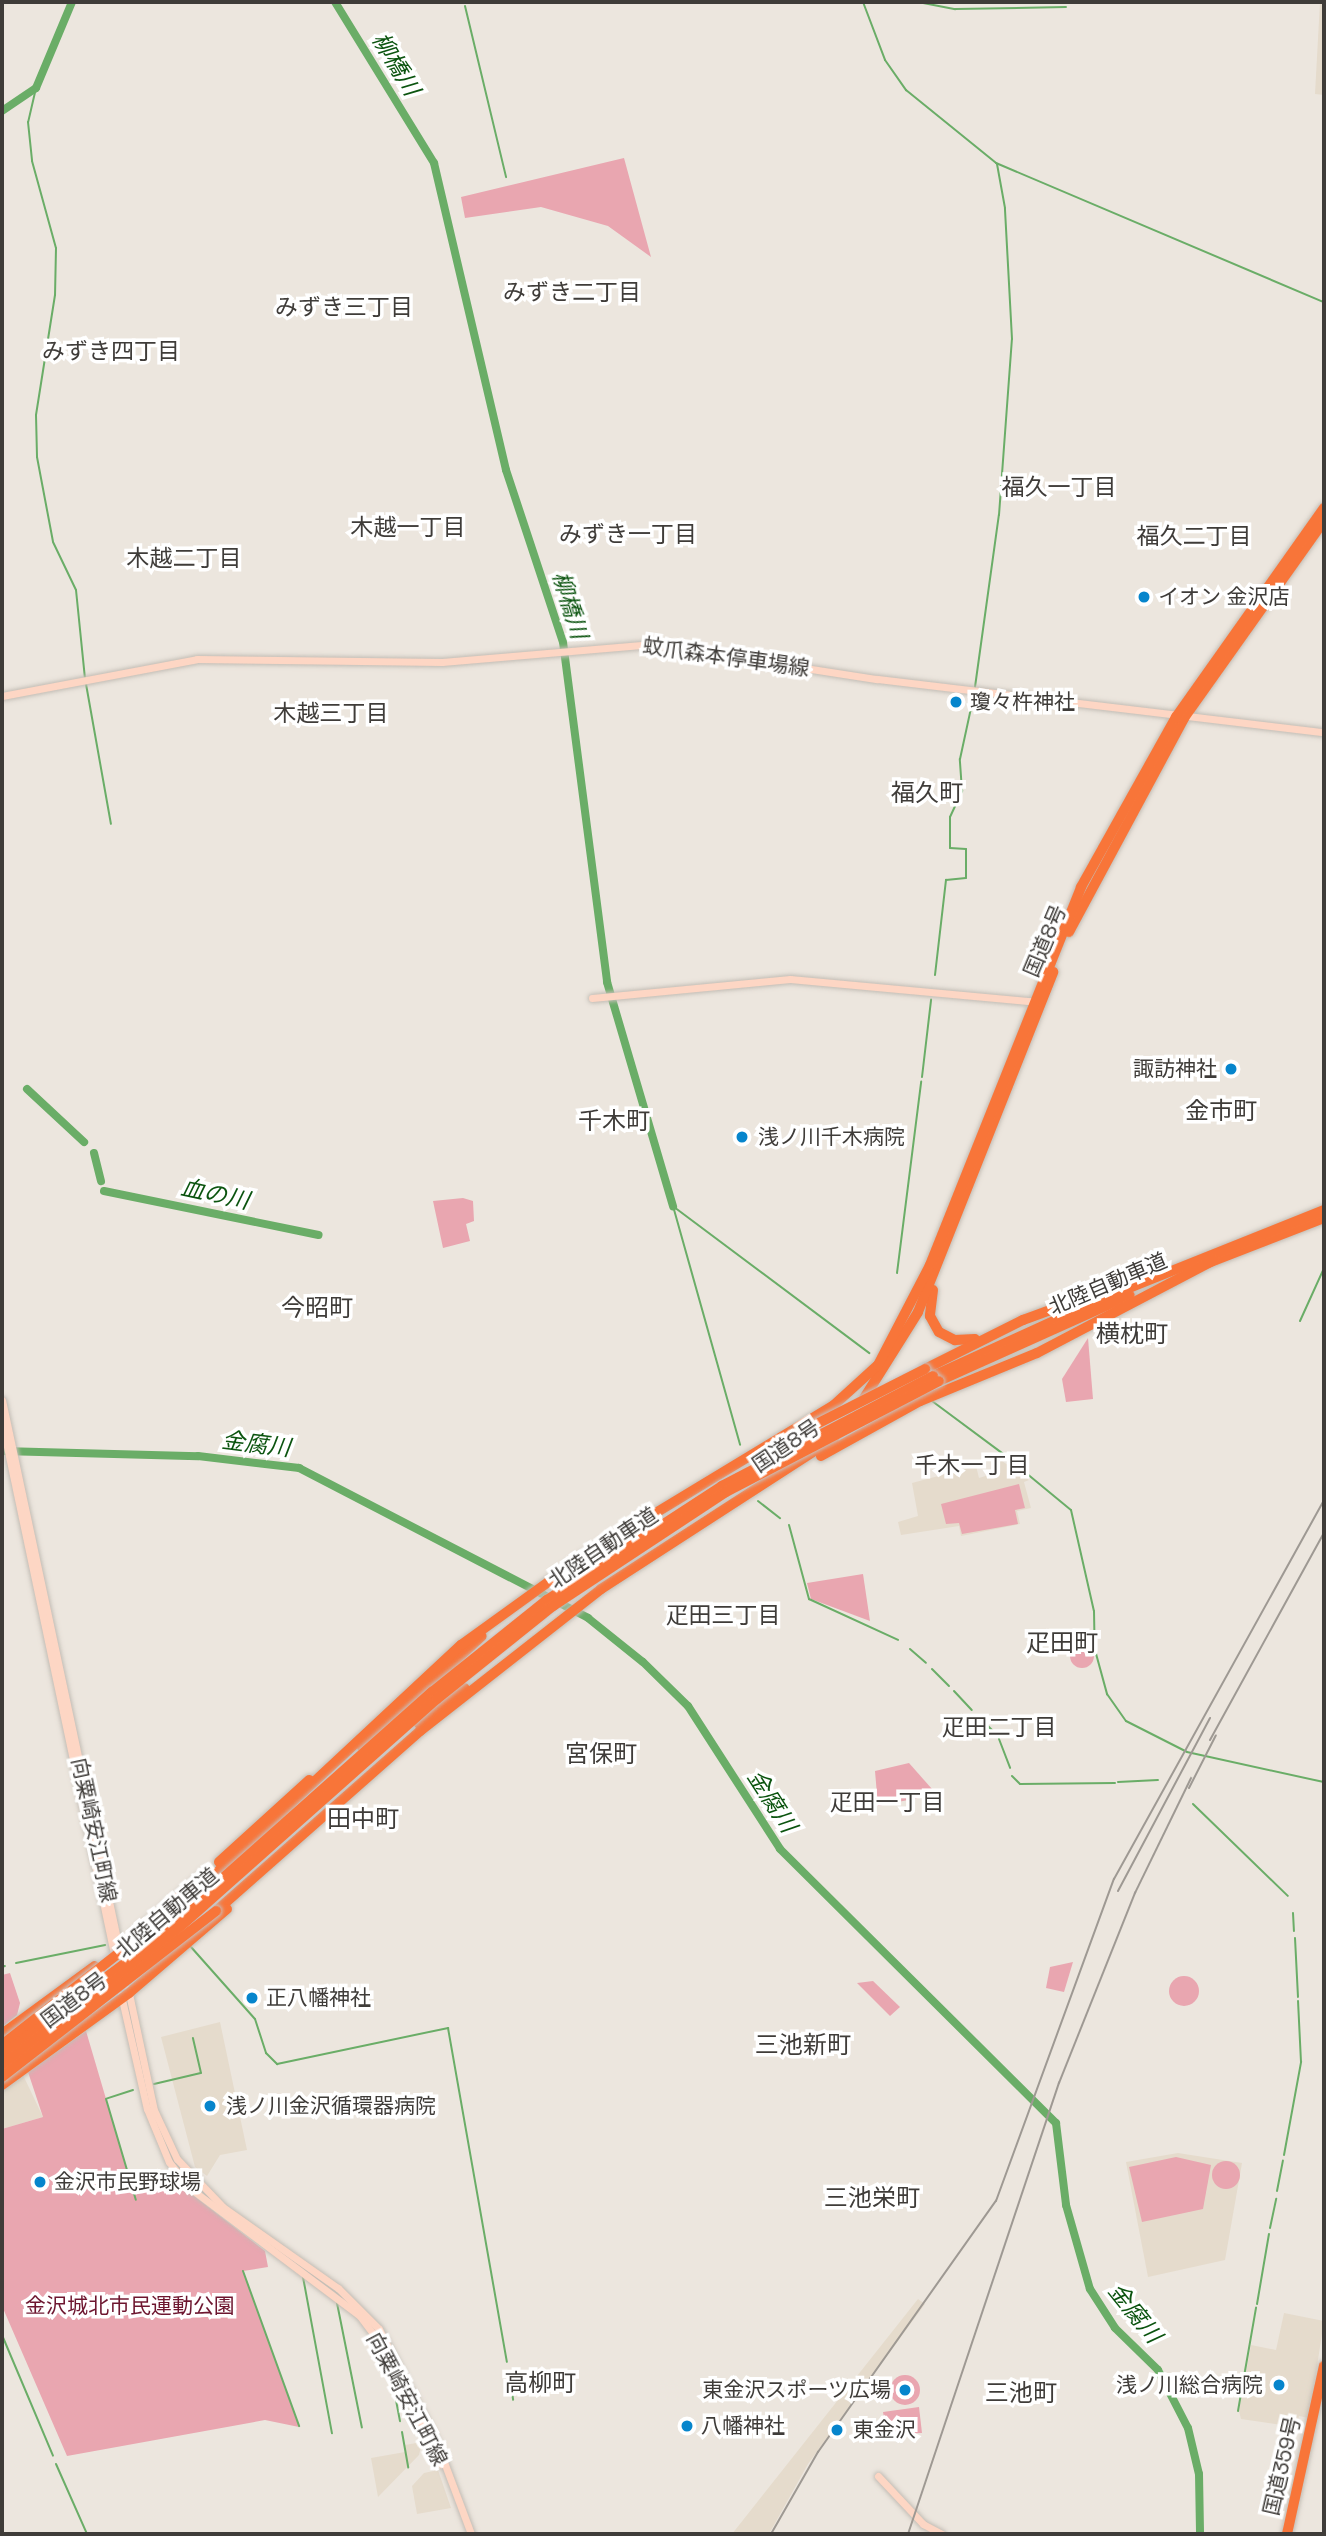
<!DOCTYPE html>
<html>
<head>
<meta charset="utf-8">
<style>
	body { margin:0 }
	#map { position:relative; width:1326px; height:2536px; overflow:hidden; background:#ece6de; font-family:"Space Grotesk","Noto Sans JP",sans-serif }
	div>[style] { position:absolute }
	[style*='--x'] { left:calc(var(--x)*1px); top:calc(var(--y)*1px); width:calc(var(--w)*1px); rotate:calc(var(--a)*1deg) }
	.built>* { inset:0; background:#e5dbcc }
	.green>* { inset:0; background:#e9a6b0 }
	.round { border-radius:50% }
	.stream>* { height:2px; margin:-1px; padding:0 1px; transform-origin:1px; border-radius:1px; background:#6aad67 }
	.river>* { height:8px; margin:-4px; padding:0 4px; transform-origin:4px; border-radius:4px; background:#6aad67 }
	.roads { filter:drop-shadow(0 0 2px #c3bdb5) drop-shadow(0 0 2px #c3bdb5) }
	.secondary>* { height:7px; margin:-3.5px; padding:0 3.5px; transform-origin:3.5px; border-radius:3.5px; background:#fdd6c4 }
	.highway>* { height:10px; margin:-5px; padding:0 5px; transform-origin:5px; border-radius:5px; background:#f87539 }
	.rail>* { height:2px; margin:-1px; padding:0 1px; transform-origin:1px; border-radius:1px; background:#9e9993 }
	.bridges { filter:drop-shadow(0 0 2px #c5c4c4) drop-shadow(0 0 2px #c5c4c4) }
	.highway-bridge>* { height:10px; margin:-5px; padding:0 5px; transform-origin:5px; border-radius:5px; background:#f87539 }
	.dots>* { width:19px; height:19px; translate:-50% -50%; box-sizing:border-box; border:4px solid #fff; border-radius:50% }
	span { translate:-50% -50%; white-space:nowrap; text-align:center; line-height:1.15; -webkit-text-stroke:7px #fff; paint-order:stroke }
	.poi-label { font-size:21px; color:#3f3c39 }
	.left { translate:0 -50%; text-align:left }
	.right { translate:-100% -50%; text-align:right }
	.street-label { font-size:21px; color:#3f3c39 }
	.park-label { font-size:21px; color:#6d162f }
	.water-label { font-size:23px; color:#0b540f; font-style:italic }
	.neighbourhood-label { font-size:23px; color:#3f3c39 }
	.quarter-label { font-size:24px; color:#3f3c39 }
	.frame { position:absolute; inset:0; border:4px solid #3f3c39; pointer-events:none }
</style>
</head>
<body>
<div id="map">
	<div class="built">
		<div style="clip-path:polygon(1320px 2px,1324px 2px,1324px 95px,1315px 94px)"></div>
		<div style="clip-path:polygon(1002px 1461px,1029px 1480px,1024px 1482px,1031px 1508px,1017px 1511px,1020px 1524px,961px 1536px,959px 1526px,901px 1535px,898px 1522px,918px 1516px,912px 1483px,976px 1466px,979px 1478px,995px 1473px,992px 1463px)"></div>
		<div style="clip-path:polygon(220px 2022px,247px 2150px,220px 2155px,207px 2176px,195px 2167px,161px 2037px)"></div>
		<div style="clip-path:polygon(23px 2075px,43px 2117px,2px 2129px,2px 2089px)"></div>
		<div style="clip-path:polygon(1178px 2153px,1242px 2163px,1225px 2260px,1148px 2277px,1126px 2162px)"></div>
		<div style="clip-path:polygon(918px 2299px,925px 2304px,808px 2464px,769px 2534px,732px 2534px)"></div>
		<div style="clip-path:polygon(1284px 2313px,1324px 2321px,1309px 2418px,1299px 2416px,1296px 2427px,1241px 2419px,1239px 2411px,1251px 2345px,1276px 2350px)"></div>
		<div style="clip-path:polygon(422px 2442px,419px 2455px,378px 2497px,371px 2458px,405px 2452px,408px 2464px,405px 2445px)"></div>
		<div style="clip-path:polygon(438px 2470px,451px 2508px,417px 2514px,412px 2486px,424px 2473px)"></div>
	</div>
	<div class="green">
		<div style="clip-path:polygon(624px 158px,651px 257px,608px 226px,541px 207px,465px 218px,461px 197px)"></div>
		<div style="clip-path:polygon(463px 1198px,473px 1201px,474px 1221px,466px 1224px,470px 1241px,443px 1248px,433px 1201px)"></div>
		<div style="clip-path:polygon(1088px 1338px,1093px 1399px,1066px 1402px,1062px 1379px)"></div>
		<div style="clip-path:polygon(1019px 1484px,1025px 1508px,1015px 1510px,1018px 1524px,962px 1534px,959px 1523px,946px 1524px,941px 1504px)"></div>
		<div style="clip-path:polygon(863px 1574px,870px 1621px,811px 1599px,807px 1583px)"></div>
		<div class="round" style="left:1070px;top:1644px;width:24px;height:24px"></div>
		<div style="clip-path:polygon(909px 1763px,932px 1789px,923px 1797px,878px 1806px,875px 1771px)"></div>
		<div style="clip-path:polygon(1073px 1962px,1064px 1992px,1046px 1988px,1050px 1967px)"></div>
		<div style="clip-path:polygon(10px 1973px,20px 2003px,17px 2015px,2px 2027px,2px 1975px)"></div>
		<div class="round" style="left:1169px;top:1976px;width:30px;height:30px"></div>
		<div style="clip-path:polygon(873px 1981px,900px 2007px,890px 2016px,857px 1983px)"></div>
		<div style="clip-path:polygon(86px 2031px,132px 2187px,163px 2180px,166px 2193px,181px 2186px,265px 2251px,268px 2267px,243px 2271px,299px 2427px,265px 2420px,67px 2456px,2px 2306px,2px 2129px,43px 2117px,28px 2072px)"></div>
		<div style="clip-path:polygon(1176px 2157px,1211px 2165px,1203px 2209px,1142px 2222px,1129px 2167px)"></div>
		<div class="round" style="left:1212px;top:2161px;width:28px;height:28px"></div>
		<div class="round" style="left:890px;top:2375px;width:30px;height:30px"></div>
		<div style="clip-path:polygon(919px 2407px,922px 2433px,887px 2434px,883px 2412px)"></div>
	</div>
	<div class="stream">
		<div style="--x:863;--y:2;--w:62;--a:69.2"></div>
		<div style="--x:885;--y:60;--w:37;--a:55"></div>
		<div style="--x:906;--y:90;--w:116;--a:39"></div>
		<div style="--x:996;--y:163;--w:356;--a:23"></div>
		<div style="--x:918;--y:2;--w:38;--a:11"></div>
		<div style="--x:955;--y:9;--w:111;--a:-1"></div>
		<div style="--x:465;--y:6;--w:176;--a:76.5"></div>
		<div style="--x:36;--y:88;--w:35;--a:103"></div>
		<div style="--x:28;--y:122;--w:39;--a:84"></div>
		<div style="--x:32;--y:161;--w:90;--a:74.6"></div>
		<div style="--x:56;--y:248;--w:47;--a:91.2"></div>
		<div style="--x:55;--y:295;--w:121;--a:99"></div>
		<div style="--x:36;--y:415;--w:42;--a:88.6"></div>
		<div style="--x:37;--y:457;--w:86;--a:79.3"></div>
		<div style="--x:53;--y:542;--w:53;--a:64.4"></div>
		<div style="--x:76;--y:590;--w:88;--a:84.2"></div>
		<div style="--x:86;--y:684;--w:142;--a:79.9"></div>
		<div style="--x:975;--y:687;--w:174;--a:-82.1"></div>
		<div style="--x:999;--y:515;--w:176;--a:-85.8"></div>
		<div style="--x:1012;--y:339;--w:131;--a:-93.1"></div>
		<div style="--x:1005;--y:208;--w:45;--a:-100.3"></div>
		<div style="--x:935;--y:975;--w:96;--a:-83.4"></div>
		<div style="--x:946;--y:880;--w:20;--a:-6"></div>
		<div style="--x:966;--y:878;--w:29;--a:-90"></div>
		<div style="--x:966;--y:849;--w:16;--a:-176"></div>
		<div style="--x:950;--y:848;--w:31;--a:-90"></div>
		<div style="--x:950;--y:817;--w:29;--a:-65"></div>
		<div style="--x:962;--y:791;--w:32;--a:-94"></div>
		<div style="--x:960;--y:759;--w:61;--a:-77.8"></div>
		<div style="--x:922;--y:1077;--w:78;--a:-83.3"></div>
		<div style="--x:673;--y:1206;--w:248;--a:74.3"></div>
		<div style="--x:674;--y:1207;--w:244;--a:36.8"></div>
		<div style="--x:897;--y:1273;--w:193;--a:-82.8"></div>
		<div style="--x:1300;--y:1321;--w:58;--a:-65.6"></div>
		<div style="--x:932;--y:1401;--w:92;--a:36.6"></div>
		<div style="--x:1020;--y:1468;--w:66;--a:39.5"></div>
		<div style="--x:1071;--y:1510;--w:104;--a:77.2"></div>
		<div style="--x:1094;--y:1611;--w:39;--a:89"></div>
		<div style="--x:1095;--y:1650;--w:46;--a:74.7"></div>
		<div style="--x:1107;--y:1694;--w:33;--a:55"></div>
		<div style="--x:1126;--y:1721;--w:68;--a:26.9"></div>
		<div style="--x:1187;--y:1752;--w:140;--a:12.4"></div>
		<div style="--x:758;--y:1501;--w:28;--a:38"></div>
		<div style="--x:789;--y:1525;--w:77;--a:74.9"></div>
		<div style="--x:809;--y:1599;--w:98;--a:24.7"></div>
		<div style="--x:910;--y:1649;--w:21;--a:41"></div>
		<div style="--x:932;--y:1669;--w:24;--a:45"></div>
		<div style="--x:954;--y:1691;--w:26;--a:47"></div>
		<div style="--x:977;--y:1715;--w:25;--a:45"></div>
		<div style="--x:999;--y:1739;--w:31;--a:69"></div>
		<div style="--x:1012;--y:1776;--w:11;--a:45"></div>
		<div style="--x:1020;--y:1784;--w:95;--a:-0.6"></div>
		<div style="--x:1118;--y:1782;--w:40;--a:-2.9"></div>
		<div style="--x:1193;--y:1804;--w:132;--a:44.1"></div>
		<div style="--x:1293;--y:1913;--w:18;--a:87"></div>
		<div style="--x:1295;--y:1938;--w:59;--a:87.1"></div>
		<div style="--x:191;--y:1947;--w:96;--a:48.4"></div>
		<div style="--x:255;--y:2019;--w:36;--a:72"></div>
		<div style="--x:266;--y:2053;--w:16;--a:45"></div>
		<div style="--x:277;--y:2064;--w:175;--a:-11.9"></div>
		<div style="--x:448;--y:2028;--w:339;--a:80"></div>
		<div style="--x:16;--y:1963;--w:91;--a:-11.4"></div>
		<div style="--x:2;--y:1967;--w:3;--a:-18"></div>
		<div style="--x:154;--y:2084;--w:48;--a:-13.2"></div>
		<div style="--x:201;--y:2073;--w:36;--a:-103"></div>
		<div style="--x:133;--y:2090;--w:28;--a:162"></div>
		<div style="--x:106;--y:2099;--w:105;--a:73.5"></div>
		<div style="--x:1284;--y:2155;--w:95;--a:-79.6"></div>
		<div style="--x:1301;--y:2062;--w:61;--a:-92.8"></div>
		<div style="--x:1277;--y:2191;--w:31;--a:-79"></div>
		<div style="--x:1270;--y:2228;--w:30;--a:-78"></div>
		<div style="--x:243;--y:2271;--w:165;--a:70.1"></div>
		<div style="--x:303;--y:2277;--w:159;--a:79.5"></div>
		<div style="--x:337;--y:2303;--w:127;--a:78.7"></div>
		<div style="--x:1257;--y:2304;--w:71;--a:-80.3"></div>
		<div style="--x:2;--y:2335;--w:131;--a:67.1"></div>
		<div style="--x:391;--y:2374;--w:48;--a:79.2"></div>
		<div style="--x:510;--y:2380;--w:20;--a:81"></div>
		<div style="--x:1238;--y:2411;--w:105;--a:-80.1"></div>
		<div style="--x:402;--y:2432;--w:36;--a:80"></div>
		<div style="--x:56;--y:2464;--w:77;--a:66.1"></div>
	</div>
	<div class="river">
		<div style="--x:335;--y:2;--w:189;--a:58.4"></div>
		<div style="--x:434;--y:163;--w:315;--a:76.8"></div>
		<div style="--x:506;--y:470;--w:181;--a:71.7"></div>
		<div style="--x:563;--y:642;--w:343;--a:82.6"></div>
		<div style="--x:607;--y:982;--w:234;--a:73.6"></div>
		<div style="--x:2;--y:111;--w:41;--a:-34.1"></div>
		<div style="--x:36;--y:88;--w:93;--a:-67.3"></div>
		<div style="--x:27;--y:1089;--w:78;--a:42.9"></div>
		<div style="--x:94;--y:1153;--w:29;--a:76"></div>
		<div style="--x:104;--y:1191;--w:219;--a:11.6"></div>
		<div style="--x:2;--y:1451;--w:196;--a:1.5"></div>
		<div style="--x:198;--y:1456;--w:102;--a:6.8"></div>
		<div style="--x:299;--y:1468;--w:326;--a:27.4"></div>
		<div style="--x:588;--y:1618;--w:70;--a:38.7"></div>
		<div style="--x:643;--y:1662;--w:63;--a:44.4"></div>
		<div style="--x:688;--y:1706;--w:170;--a:57.2"></div>
		<div style="--x:780;--y:1849;--w:389;--a:44.8"></div>
		<div style="--x:1056;--y:2123;--w:83;--a:83"></div>
		<div style="--x:1066;--y:2205;--w:87;--a:74.1"></div>
		<div style="--x:1090;--y:2289;--w:46;--a:57.3"></div>
		<div style="--x:1115;--y:2328;--w:60;--a:44.3"></div>
		<div style="--x:1158;--y:2370;--w:65;--a:62.7"></div>
		<div style="--x:1188;--y:2428;--w:47;--a:76.6"></div>
		<div style="--x:1199;--y:2474;--w:60;--a:89"></div>
	</div>
	<div class="roads">
		<div class="secondary">
			<div style="--x:2;--y:696;--w:198;--a:-10.7"></div>
			<div style="--x:197;--y:659;--w:245;--a:0.7"></div>
			<div style="--x:442;--y:662;--w:209;--a:-4.9"></div>
			<div style="--x:650;--y:644;--w:230;--a:8.8"></div>
			<div style="--x:877;--y:679;--w:450;--a:6.8"></div>
			<div style="--x:592;--y:998;--w:199;--a:-5.5"></div>
			<div style="--x:790;--y:979;--w:247;--a:5.3"></div>
			<div style="--x:2;--y:1400;--w:580;--a:77.95"></div>
			<div style="--x:2;--y:1423;--w:562;--a:78.09"></div>
			<div style="--x:128;--y:1989;--w:124;--a:77.9"></div>
			<div style="--x:154;--y:2110;--w:54;--a:64.9"></div>
			<div style="--x:177;--y:2159;--w:66;--a:46.2"></div>
			<div style="--x:223;--y:2207;--w:141;--a:35.2"></div>
			<div style="--x:338;--y:2288;--w:58;--a:45"></div>
			<div style="--x:379;--y:2329;--w:131;--a:63.2"></div>
			<div style="--x:438;--y:2446;--w:94;--a:69.4"></div>
			<div style="--x:121;--y:1995;--w:117;--a:77.2"></div>
			<div style="--x:147;--y:2109;--w:57;--a:67.5"></div>
			<div style="--x:169;--y:2162;--w:35;--a:51"></div>
			<div style="--x:191;--y:2189;--w:210;--a:36.9"></div>
			<div style="--x:359;--y:2315;--w:38;--a:53"></div>
			<div style="--x:382;--y:2345;--w:133;--a:63.6"></div>
			<div style="--x:878;--y:2476;--w:66;--a:46.8"></div>
			<div style="--x:923;--y:2524;--w:21;--a:28"></div>
		</div>
		<div class="highway">
			<div style="--x:1069;--y:932;--w:243;--a:-61.7"></div>
			<div style="--x:1184;--y:718;--w:242;--a:-54.6"></div>
			<div style="--x:1208;--y:1263;--w:124;--a:-21.2"></div>
			<div style="--x:933;--y:1290;--w:26;--a:97"></div>
			<div style="--x:930;--y:1316;--w:18;--a:61"></div>
			<div style="--x:939;--y:1332;--w:18;--a:27"></div>
			<div style="--x:955;--y:1340;--w:20;--a:-3"></div>
			<div style="--x:925;--y:1369;--w:110;--a:-26.6"></div>
			<div style="--x:1023;--y:1320;--w:96;--a:-20.1"></div>
			<div style="--x:933;--y:1376;--w:188;--a:-24.5"></div>
			<div style="--x:1104;--y:1298;--w:237;--a:-21.8"></div>
			<div style="--x:939;--y:1381;--w:209;--a:-24.2"></div>
			<div style="--x:851;--y:1419;--w:126;--a:-57.9"></div>
			<div style="--x:918;--y:1312;--w:366;--a:-68.3"></div>
			<div style="--x:821;--y:1456;--w:113;--a:-29.1"></div>
			<div style="--x:920;--y:1401;--w:126;--a:-22.3"></div>
			<div style="--x:1037;--y:1353;--w:200;--a:-27.7"></div>
			<div style="--x:419;--y:1724;--w:58;--a:-38"></div>
			<div style="--x:362;--y:1747;--w:163;--a:-42.8"></div>
			<div style="--x:219;--y:1862;--w:122;--a:-42.3"></div>
			<div style="--x:195;--y:1893;--w:364;--a:-43"></div>
			<div style="--x:461;--y:1645;--w:150;--a:-35.8"></div>
			<div style="--x:583;--y:1557;--w:293;--a:-31.2"></div>
			<div style="--x:834;--y:1405;--w:59;--a:-42.3"></div>
			<div style="--x:878;--y:1365;--w:113;--a:-62.5"></div>
			<div style="--x:930;--y:1265;--w:407;--a:-68.2"></div>
			<div style="--x:1081;--y:887;--w:195;--a:-60.8"></div>
			<div style="--x:1176;--y:717;--w:256;--a:-54.7"></div>
			<div style="--x:216;--y:1911;--w:272;--a:-41.4"></div>
			<div style="--x:420;--y:1731;--w:230;--a:-38.1"></div>
			<div style="--x:601;--y:1589;--w:278;--a:-32.9"></div>
			<div style="--x:134;--y:1935;--w:97;--a:-40.4"></div>
			<div style="--x:2;--y:2034;--w:115;--a:-36.2"></div>
			<div style="--x:2;--y:2085;--w:157;--a:-35.9"></div>
			<div style="--x:129;--y:1993;--w:129;--a:-40.6"></div>
			<div style="--x:1287;--y:2534;--w:172;--a:-77.6"></div>
		</div>
	</div>
	<div class="rail">
		<div style="--x:1210;--y:1740;--w:236;--a:-61.2"></div>
		<div style="--x:1189;--y:1788;--w:59;--a:-63"></div>
		<div style="--x:1118;--y:1891;--w:196;--a:-62"></div>
		<div style="--x:771;--y:2534;--w:95;--a:-60.2"></div>
		<div style="--x:818;--y:2452;--w:308;--a:-54.7"></div>
		<div style="--x:996;--y:2201;--w:343;--a:-69.9"></div>
		<div style="--x:1114;--y:1879;--w:433;--a:-61"></div>
		<div style="--x:908;--y:2534;--w:476;--a:-71.5"></div>
		<div style="--x:1059;--y:2083;--w:205;--a:-68.2"></div>
		<div style="--x:1135;--y:1893;--w:128;--a:-64"></div>
	</div>
	<div class="bridges">
		<div class="highway-bridge">
			<div style="--x:795;--y:1435;--w:146;--a:-26.9"></div>
			<div style="--x:2;--y:2045;--w:246;--a:-38.2"></div>
			<div style="--x:2;--y:2055;--w:172;--a:-36.7"></div>
			<div style="--x:140;--y:1952;--w:391;--a:-41.7"></div>
			<div style="--x:432;--y:1692;--w:147;--a:-38.7"></div>
			<div style="--x:547;--y:1600;--w:209;--a:-33.1"></div>
			<div style="--x:722;--y:1486;--w:238;--a:-27.5"></div>
			<div style="--x:2;--y:2065;--w:179;--a:-36.8"></div>
			<div style="--x:145;--y:1958;--w:390;--a:-41.6"></div>
			<div style="--x:437;--y:1699;--w:149;--a:-38.7"></div>
			<div style="--x:553;--y:1606;--w:207;--a:-33.4"></div>
			<div style="--x:726;--y:1492;--w:240;--a:-27.5"></div>
			<div style="--x:2;--y:2077;--w:271;--a:-37.8"></div>
		</div>
	</div>
	<div class="dots">
		<div style="left:1144px;top:597px;background:#0685cc"></div>
		<div style="left:956px;top:702px;background:#0685cc"></div>
		<div style="left:1231px;top:1069px;background:#0685cc"></div>
		<div style="left:742px;top:1137px;background:#0685cc"></div>
		<div style="left:252px;top:1998px;background:#0685cc"></div>
		<div style="left:210px;top:2106px;background:#0685cc"></div>
		<div style="left:40px;top:2182px;background:#0685cc"></div>
		<div style="left:1279px;top:2385px;background:#0685cc"></div>
		<div style="left:905px;top:2390px;background:#0685cc"></div>
		<div style="left:687px;top:2426px;background:#0685cc"></div>
		<div style="left:837px;top:2430px;background:#0685cc"></div>
	</div>
	<div class="poi-label">
		<span class="left" style="left:1158px;top:597px">イオン 金沢店</span>
		<span class="left" style="left:970px;top:702px">瓊々杵神社</span>
		<span class="right" style="left:1217px;top:1069px">諏訪神社</span>
		<span class="left" style="left:758px;top:1137px">浅ノ川千木病院</span>
		<span class="left" style="left:266px;top:1998px">正八幡神社</span>
		<span class="left" style="left:226px;top:2106px">浅ノ川金沢循環器病院</span>
		<span class="left" style="left:54px;top:2182px">金沢市民野球場</span>
		<span class="right" style="left:1263px;top:2385px">浅ノ川総合病院</span>
		<span class="right" style="left:891px;top:2390px">東金沢スポーツ広場</span>
		<span class="left" style="left:701px;top:2426px">八幡神社</span>
		<span class="left" style="left:853px;top:2430px">東金沢</span>
	</div>
	<div class="street-label">
		<span style="left:726px;top:657px;rotate:8deg">蚊爪森本停車場線</span>
		<span style="left:1045px;top:941px;rotate:-67deg">国道8号</span>
		<span style="left:1108px;top:1284px;rotate:-23deg">北陸自動車道</span>
		<span style="left:786px;top:1446px;rotate:-34deg">国道8号</span>
		<span style="left:603px;top:1548px;rotate:-34deg">北陸自動車道</span>
		<span style="left:94px;top:1830px;rotate:78deg">向粟崎安江町線</span>
		<span style="left:167px;top:1913px;rotate:-40deg">北陸自動車道</span>
		<span style="left:74px;top:2000px;rotate:-37deg">国道8号</span>
		<span style="left:407px;top:2399px;rotate:62deg">向粟崎安江町線</span>
		<span style="left:1282px;top:2466px;rotate:-77deg">国道359号</span>
	</div>
	<div class="park-label">
		<span style="left:130px;top:2306px">金沢城北市民運動公園</span>
	</div>
	<div class="water-label">
		<span style="left:396px;top:64px;rotate:59deg">柳橋川</span>
		<span style="left:570px;top:605px;rotate:73deg">柳橋川</span>
		<span style="left:215px;top:1194px;rotate:12deg">血の川</span>
		<span style="left:256px;top:1444px;rotate:7deg">金腐川</span>
		<span style="left:772px;top:1801px;rotate:57deg">金腐川</span>
		<span style="left:1135px;top:2313px;rotate:51deg">金腐川</span>
	</div>
	<div class="neighbourhood-label">
		<span style="left:572px;top:292px">みずき二丁目</span>
		<span style="left:344px;top:307px">みずき三丁目</span>
		<span style="left:111px;top:351px">みずき四丁目</span>
		<span style="left:1059px;top:487px">福久一丁目</span>
		<span style="left:408px;top:527px">木越一丁目</span>
		<span style="left:628px;top:534px">みずき一丁目</span>
		<span style="left:1194px;top:536px">福久二丁目</span>
		<span style="left:184px;top:558px">木越二丁目</span>
		<span style="left:331px;top:713px">木越三丁目</span>
		<span style="left:972px;top:1465px">千木一丁目</span>
		<span style="left:723px;top:1615px">疋田三丁目</span>
		<span style="left:999px;top:1727px">疋田二丁目</span>
		<span style="left:887px;top:1802px">疋田一丁目</span>
	</div>
	<div class="quarter-label">
		<span style="left:927px;top:793px">福久町</span>
		<span style="left:1221px;top:1111px">金市町</span>
		<span style="left:614px;top:1121px">千木町</span>
		<span style="left:317px;top:1308px">今昭町</span>
		<span style="left:1132px;top:1334px">横枕町</span>
		<span style="left:1062px;top:1643px">疋田町</span>
		<span style="left:601px;top:1754px">宮保町</span>
		<span style="left:363px;top:1819px">田中町</span>
		<span style="left:803px;top:2045px">三池新町</span>
		<span style="left:872px;top:2198px">三池栄町</span>
		<span style="left:540px;top:2383px">高柳町</span>
		<span style="left:1021px;top:2393px">三池町</span>
	</div>
	<div class="frame"></div>
</div>
</body>
</html>
